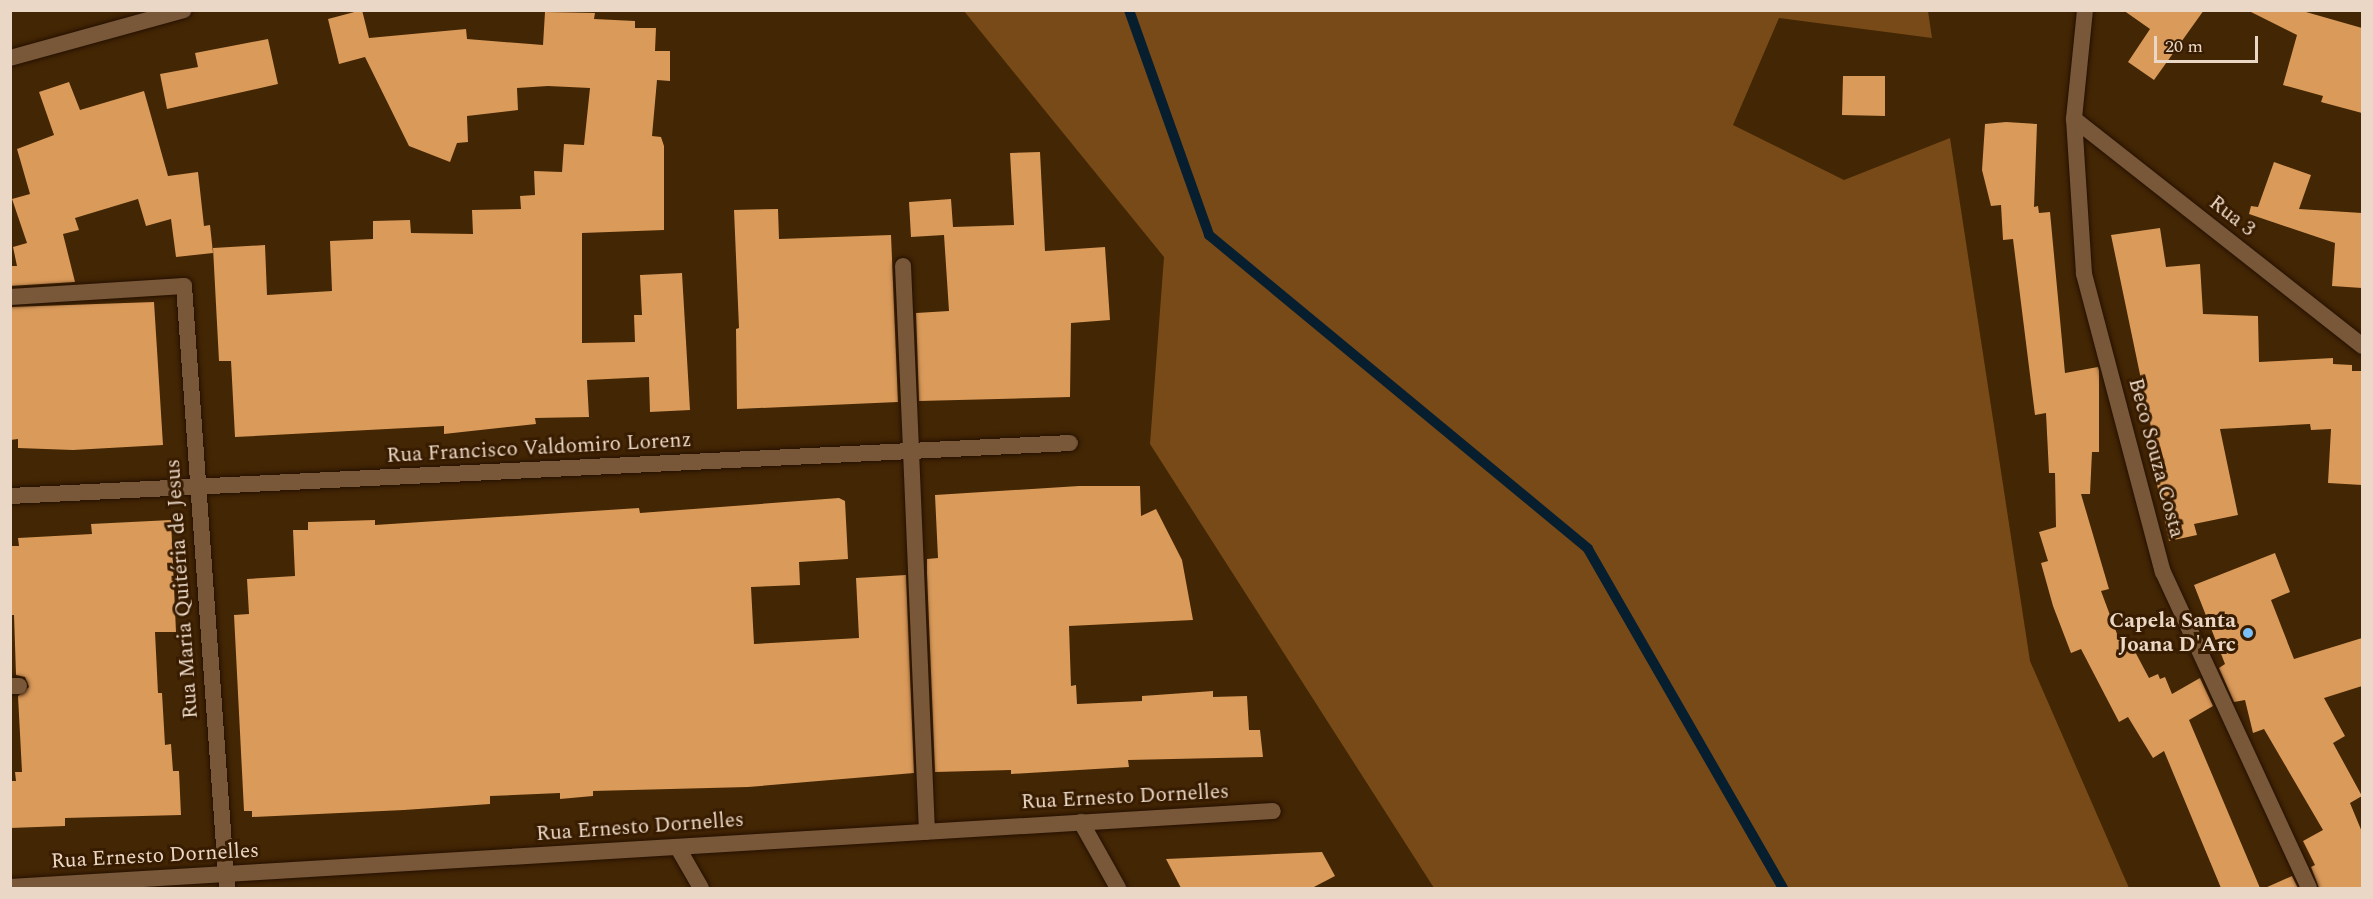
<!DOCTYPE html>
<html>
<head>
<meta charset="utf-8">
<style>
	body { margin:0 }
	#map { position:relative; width:2373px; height:899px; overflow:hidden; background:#432604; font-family:Spectral,serif }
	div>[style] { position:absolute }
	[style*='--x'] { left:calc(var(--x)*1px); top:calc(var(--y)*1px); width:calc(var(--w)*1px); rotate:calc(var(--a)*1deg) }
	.green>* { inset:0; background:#774a17 }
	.stream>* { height:10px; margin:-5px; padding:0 5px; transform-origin:5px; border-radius:5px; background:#071e2f }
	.building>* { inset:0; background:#d99a5a }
	.roads { filter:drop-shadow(0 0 2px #251000) drop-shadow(0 0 2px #251000) }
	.service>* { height:16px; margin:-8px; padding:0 8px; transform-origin:8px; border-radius:8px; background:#785838 }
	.minor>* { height:16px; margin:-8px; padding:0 8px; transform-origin:8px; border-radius:8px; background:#785838 }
	.tertiary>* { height:16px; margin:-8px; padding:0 8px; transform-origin:8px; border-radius:8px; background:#785838 }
	.dots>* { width:16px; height:16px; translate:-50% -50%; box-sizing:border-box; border:3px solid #381c00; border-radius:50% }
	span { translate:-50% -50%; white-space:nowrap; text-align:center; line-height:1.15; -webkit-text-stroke:6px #381c00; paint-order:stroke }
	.street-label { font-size:21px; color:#ead7c6 }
	.poi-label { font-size:21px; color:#ead7c6; font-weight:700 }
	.right { translate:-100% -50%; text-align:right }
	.frame { position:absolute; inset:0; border:12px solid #ead7c6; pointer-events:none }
	.scale { position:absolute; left:2154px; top:36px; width:104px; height:27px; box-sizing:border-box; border:3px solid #ead7c6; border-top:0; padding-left:8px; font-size:18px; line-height:21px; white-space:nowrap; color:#ead7c6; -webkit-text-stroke:4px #381c00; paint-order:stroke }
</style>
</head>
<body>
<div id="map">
	<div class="green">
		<div style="clip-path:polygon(964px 11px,1928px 11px,1932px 38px,1779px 18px,1733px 125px,1844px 180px,1950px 138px,2030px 661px,2129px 888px,1434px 888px,1150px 444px,1164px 257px)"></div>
	</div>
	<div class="stream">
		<div style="--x:1129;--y:10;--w:239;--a:70.4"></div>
		<div style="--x:1209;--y:235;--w:492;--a:39.6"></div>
		<div style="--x:1588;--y:549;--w:391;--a:60.1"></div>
	</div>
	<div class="building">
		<div style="clip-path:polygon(362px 10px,369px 38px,466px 29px,467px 39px,543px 45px,545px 12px,595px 13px,594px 19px,635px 21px,635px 28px,656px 28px,655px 51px,670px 51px,670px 81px,657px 80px,652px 136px,661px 137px,664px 146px,664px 230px,582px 233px,582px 343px,635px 342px,634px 315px,642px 315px,640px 275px,682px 273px,690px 410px,650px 412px,649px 377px,587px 380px,589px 417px,535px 418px,536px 424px,444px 434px,444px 426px,235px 437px,231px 361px,219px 361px,213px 248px,265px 245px,267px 295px,332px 291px,330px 241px,373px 239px,373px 221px,410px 220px,411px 233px,473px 234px,472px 210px,521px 209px,520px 196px,535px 195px,534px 171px,562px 172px,564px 144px,584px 145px,590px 88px,548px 86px,517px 88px,518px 110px,467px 116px,468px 142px,457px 143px,450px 162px,409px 146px,365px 57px,339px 64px,328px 19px)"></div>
		<div style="clip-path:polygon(2123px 10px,2204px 10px,2154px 80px,2128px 62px,2150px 29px)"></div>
		<div style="clip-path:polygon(2247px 10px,2299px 10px,2362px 28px,2362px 113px,2321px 102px,2323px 96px,2283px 85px,2297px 35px)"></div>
		<div style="clip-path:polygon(268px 39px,278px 84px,167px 109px,160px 74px,198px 67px,195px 53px)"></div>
		<div style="clip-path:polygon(1843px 76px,1885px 76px,1885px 116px,1842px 115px)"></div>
		<div style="clip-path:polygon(69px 82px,80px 110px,144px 91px,168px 176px,198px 172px,204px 226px,210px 225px,213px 253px,176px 257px,171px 219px,146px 226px,138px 199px,75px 218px,79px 230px,63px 234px,75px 282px,10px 286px,10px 266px,17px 266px,13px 247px,27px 243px,12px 199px,30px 194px,17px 149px,54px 135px,39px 92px)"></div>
		<div style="clip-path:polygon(2006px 122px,2037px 124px,2034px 207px,2038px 206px,2039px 213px,2050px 212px,2065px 373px,2098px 367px,2099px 370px,2099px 452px,2092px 452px,2090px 494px,2081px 494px,2109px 589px,2101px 591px,2123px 650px,2132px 646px,2149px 678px,2158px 674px,2160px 679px,2165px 677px,2172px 694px,2200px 678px,2213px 706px,2189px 720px,2260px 888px,2221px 888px,2164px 751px,2153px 758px,2128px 717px,2119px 722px,2081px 649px,2071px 653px,2053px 606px,2041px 563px,2048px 561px,2039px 532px,2056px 527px,2055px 473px,2049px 473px,2046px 413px,2035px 415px,2013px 239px,2003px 240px,2001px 205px,1991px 206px,1982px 170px,1985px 124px)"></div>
		<div style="clip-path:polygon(1040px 152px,1045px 251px,1105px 247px,1110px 320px,1071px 323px,1070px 397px,919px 401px,916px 313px,949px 311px,944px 235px,911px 237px,909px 202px,951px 199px,953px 227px,1014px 225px,1010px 153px)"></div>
		<div style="clip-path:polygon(2274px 162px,2311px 175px,2299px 209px,2362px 213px,2362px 288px,2332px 286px,2335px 243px,2249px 214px,2251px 206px,2258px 207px)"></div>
		<div style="clip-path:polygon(778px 209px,779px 239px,891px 235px,898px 402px,737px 409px,736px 329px,739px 328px,734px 210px)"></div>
		<div style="clip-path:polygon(2160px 228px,2166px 267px,2200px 264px,2203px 314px,2258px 316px,2259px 362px,2333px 358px,2333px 364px,2352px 365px,2352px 371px,2362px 371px,2362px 485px,2328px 483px,2331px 429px,2311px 430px,2310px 424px,2220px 429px,2238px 515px,2194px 524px,2197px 535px,2169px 541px,2152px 461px,2158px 461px,2111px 235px)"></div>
		<div style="clip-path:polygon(154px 302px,163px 445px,73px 450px,18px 448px,18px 439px,10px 440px,10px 307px)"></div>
		<div style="clip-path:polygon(1079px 486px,1140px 486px,1141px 516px,1156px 509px,1182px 560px,1193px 620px,1069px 626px,1071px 686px,1076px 685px,1077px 704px,1142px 701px,1142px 696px,1213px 691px,1213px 697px,1247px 696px,1249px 730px,1260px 730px,1263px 757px,1128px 760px,1129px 767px,1011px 774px,1011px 770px,935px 772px,927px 574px,927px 559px,938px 558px,935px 495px)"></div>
		<div style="clip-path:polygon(839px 498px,845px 501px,848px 559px,799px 562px,800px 585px,751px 587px,754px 644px,859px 638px,856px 578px,906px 575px,914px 773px,748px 787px,593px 791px,593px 796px,560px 799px,560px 793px,490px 796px,490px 804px,404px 810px,252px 817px,252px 811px,244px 811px,234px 615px,249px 614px,247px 579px,295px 576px,293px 530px,308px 530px,308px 522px,375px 520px,375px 525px,639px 508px,640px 513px)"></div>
		<div style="clip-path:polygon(171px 520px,176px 632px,155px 632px,158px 693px,162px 693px,165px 745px,171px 744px,173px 771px,179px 771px,181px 815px,65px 818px,65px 826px,10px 828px,10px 781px,16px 781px,15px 772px,22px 772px,18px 696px,29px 687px,25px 677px,16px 675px,14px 615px,10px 615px,10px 546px,19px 546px,18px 538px,92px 534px,91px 524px)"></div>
		<div style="clip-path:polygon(2275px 553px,2290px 592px,2271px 600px,2294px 659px,2362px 638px,2362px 686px,2324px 698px,2345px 736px,2333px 743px,2362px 796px,2350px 803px,2362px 832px,2362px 888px,2319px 888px,2311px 867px,2315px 865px,2303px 841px,2323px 830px,2264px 729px,2253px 733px,2245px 700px,2234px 702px,2219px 668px,2225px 664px,2194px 585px)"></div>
		<div style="clip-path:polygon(1322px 852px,1335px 876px,1312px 888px,1181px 888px,1166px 859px)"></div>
		<div style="clip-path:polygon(2292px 876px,2298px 888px,2265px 888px)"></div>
	</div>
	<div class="roads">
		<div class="service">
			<div style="--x:903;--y:266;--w:185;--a:87.5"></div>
			<div style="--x:10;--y:297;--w:174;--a:-3.6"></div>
		</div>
		<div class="minor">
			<div style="--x:2085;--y:10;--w:110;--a:95.8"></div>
			<div style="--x:2074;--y:119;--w:155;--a:86.3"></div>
			<div style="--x:2084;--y:274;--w:308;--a:75.2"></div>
			<div style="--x:2163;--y:572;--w:348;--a:65.2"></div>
			<div style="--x:10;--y:58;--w:180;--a:-15.4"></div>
			<div style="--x:2074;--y:119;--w:367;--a:38.2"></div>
			<div style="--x:184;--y:286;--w:604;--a:85.91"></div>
			<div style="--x:911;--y:451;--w:381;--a:87.6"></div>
			<div style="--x:10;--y:686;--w:9;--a:0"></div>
			<div style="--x:1081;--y:822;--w:76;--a:60.7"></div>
		</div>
		<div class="tertiary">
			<div style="--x:10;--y:496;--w:1061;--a:-2.86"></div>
			<div style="--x:678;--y:848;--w:46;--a:60.1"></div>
			<div style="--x:10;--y:887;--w:1265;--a:-3.44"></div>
		</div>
	</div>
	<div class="dots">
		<div style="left:2248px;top:633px;background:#7abff8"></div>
	</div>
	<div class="street-label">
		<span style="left:2232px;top:216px;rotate:38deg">Rua 3</span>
		<span style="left:539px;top:448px;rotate:-3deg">Rua Francisco Valdomiro Lorenz</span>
		<span style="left:2156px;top:458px;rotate:75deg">Beco Souza Costa</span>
		<span style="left:182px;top:589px;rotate:-94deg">Rua Maria Quitéria de Jesus</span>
		<span style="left:1125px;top:797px;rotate:-3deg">Rua Ernesto Dornelles</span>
		<span style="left:640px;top:827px;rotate:-4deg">Rua Ernesto Dornelles</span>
		<span style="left:155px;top:856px;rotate:-3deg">Rua Ernesto Dornelles</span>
	</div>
	<div class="poi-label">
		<span class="right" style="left:2236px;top:633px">Capela Santa<br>Joana D'Arc</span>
	</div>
	<div class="frame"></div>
	<div class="scale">20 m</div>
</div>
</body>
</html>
